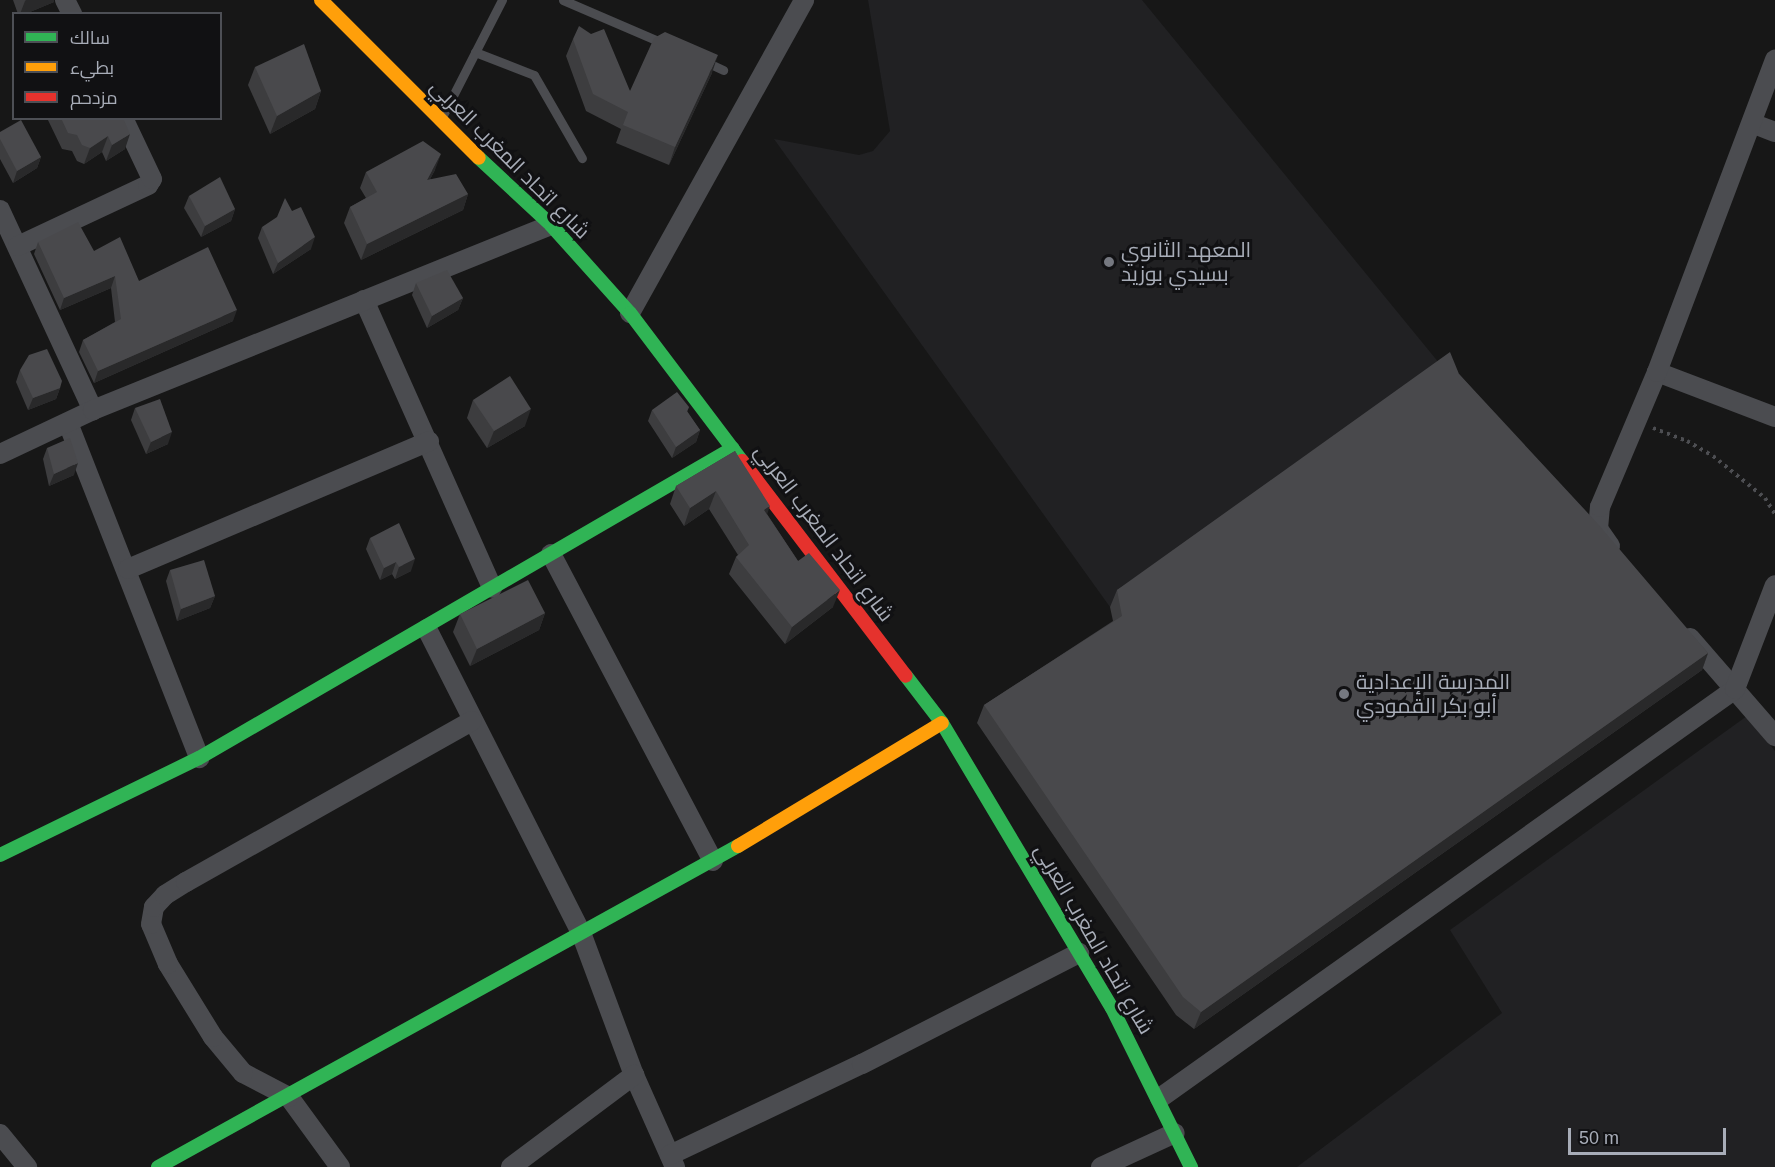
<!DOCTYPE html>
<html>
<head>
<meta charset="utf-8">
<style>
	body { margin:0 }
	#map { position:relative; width:1775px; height:1167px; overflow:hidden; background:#171717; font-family:Arial,Cairo,sans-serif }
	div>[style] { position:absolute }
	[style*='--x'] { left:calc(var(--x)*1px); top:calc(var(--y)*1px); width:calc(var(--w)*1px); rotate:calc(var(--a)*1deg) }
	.built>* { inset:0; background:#212123 }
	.path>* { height:4px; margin-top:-2px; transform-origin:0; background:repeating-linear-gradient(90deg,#4d4e52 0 3px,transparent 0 7.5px) }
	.lane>* { height:9px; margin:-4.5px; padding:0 4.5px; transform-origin:4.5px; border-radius:4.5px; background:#4b4c50 }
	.street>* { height:20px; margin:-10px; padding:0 10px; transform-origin:10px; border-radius:10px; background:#4b4c50 }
	.fast>* { height:14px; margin:-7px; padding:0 7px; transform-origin:7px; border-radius:7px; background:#30b455 }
	.slow>* { height:14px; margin:-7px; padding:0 7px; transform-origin:7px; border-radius:7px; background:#ff9f0a }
	.jam>* { height:14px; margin:-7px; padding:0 7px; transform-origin:7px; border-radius:7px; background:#e5322d }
	.wall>* { inset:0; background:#3d3d3f }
	.shaded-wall>* { inset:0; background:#29292a }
	.building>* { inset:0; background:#49494c }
	.dots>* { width:16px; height:16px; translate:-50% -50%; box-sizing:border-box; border:3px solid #111113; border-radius:50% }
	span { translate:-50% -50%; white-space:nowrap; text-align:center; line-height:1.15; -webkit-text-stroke:6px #111113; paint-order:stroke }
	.street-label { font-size:21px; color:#a8adb8 }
	.poi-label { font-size:21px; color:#a8adb8 }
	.left { translate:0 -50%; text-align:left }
	.legend { position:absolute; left:12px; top:12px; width:210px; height:108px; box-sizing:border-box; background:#111113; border:2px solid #4d4f55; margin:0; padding:8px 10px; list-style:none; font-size:18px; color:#a8adb8 }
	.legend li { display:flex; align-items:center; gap:12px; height:30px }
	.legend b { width:30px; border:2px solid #4d4f55 }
	.scale { position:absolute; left:1568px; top:1128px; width:158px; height:27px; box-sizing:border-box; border:3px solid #a8adb8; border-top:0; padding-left:8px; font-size:18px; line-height:21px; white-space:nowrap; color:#a8adb8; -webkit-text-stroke:4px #111113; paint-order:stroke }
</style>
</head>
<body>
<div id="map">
	<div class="built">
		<div style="clip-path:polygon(868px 0,1142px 0,1444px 369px,1110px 607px,774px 139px,859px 155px,873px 151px,890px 131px)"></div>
		<div style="clip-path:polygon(1747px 716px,1775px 751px,1775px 1167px,1297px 1167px,1502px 1013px,1450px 930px)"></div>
	</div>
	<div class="path">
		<div style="--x:1653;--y:428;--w:36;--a:21"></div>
		<div style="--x:1687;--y:441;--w:30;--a:30"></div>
		<div style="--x:1713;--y:456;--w:67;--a:38.9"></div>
		<div style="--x:1765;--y:498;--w:19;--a:58"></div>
	</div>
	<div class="lane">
		<div style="--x:563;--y:0;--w:109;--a:23.3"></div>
		<div style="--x:475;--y:52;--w:63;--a:21.3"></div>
		<div style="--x:534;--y:75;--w:96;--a:60"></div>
		<div style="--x:706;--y:62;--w:19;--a:25"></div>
		<div style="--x:441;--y:119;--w:134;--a:-62.9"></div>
	</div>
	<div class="street">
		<div style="--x:65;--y:0;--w:16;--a:63"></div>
		<div style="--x:1754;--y:124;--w:22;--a:21"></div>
		<div style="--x:0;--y:210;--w:221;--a:65.1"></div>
		<div style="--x:18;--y:246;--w:144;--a:-25.1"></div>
		<div style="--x:148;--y:185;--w:7;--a:-56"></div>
		<div style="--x:152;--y:179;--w:68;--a:-115.4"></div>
		<div style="--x:364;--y:300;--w:315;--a:66"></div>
		<div style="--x:630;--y:313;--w:358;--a:-60.9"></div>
		<div style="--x:1657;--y:372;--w:126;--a:20.9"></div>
		<div style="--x:68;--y:423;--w:360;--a:68.6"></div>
		<div style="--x:0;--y:454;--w:103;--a:-25.3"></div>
		<div style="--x:93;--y:410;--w:494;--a:-22"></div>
		<div style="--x:1610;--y:546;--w:21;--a:-125"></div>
		<div style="--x:1598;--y:529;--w:22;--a:-85"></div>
		<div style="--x:1600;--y:507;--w:147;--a:-67.1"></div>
		<div style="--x:1657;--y:372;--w:334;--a:-69.3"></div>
		<div style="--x:551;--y:554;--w:347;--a:62.2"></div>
		<div style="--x:128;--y:569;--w:327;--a:-23"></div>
		<div style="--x:427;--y:629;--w:338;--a:63.1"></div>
		<div style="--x:580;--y:930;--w:155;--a:69.6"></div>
		<div style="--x:634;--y:1075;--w:101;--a:66"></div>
		<div style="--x:1690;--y:638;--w:130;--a:49.1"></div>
		<div style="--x:1160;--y:1098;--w:706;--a:-35.42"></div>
		<div style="--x:1735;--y:689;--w:111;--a:-69"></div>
		<div style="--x:0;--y:1134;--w:43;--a:50.7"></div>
		<div style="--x:670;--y:1155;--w:212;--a:-25.4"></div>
		<div style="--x:862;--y:1064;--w:244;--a:-27.1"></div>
		<div style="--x:340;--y:1167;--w:87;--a:-126.1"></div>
		<div style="--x:289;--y:1097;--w:52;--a:-152.4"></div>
		<div style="--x:243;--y:1073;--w:47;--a:-129.8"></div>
		<div style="--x:213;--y:1037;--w:86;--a:-121.7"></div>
		<div style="--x:168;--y:964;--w:43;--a:-113"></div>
		<div style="--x:151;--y:924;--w:17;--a:-80"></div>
		<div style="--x:154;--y:907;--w:16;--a:-47"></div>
		<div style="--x:165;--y:895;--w:25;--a:-32"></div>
		<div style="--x:186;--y:882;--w:328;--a:-29.4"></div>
		<div style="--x:511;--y:1167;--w:154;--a:-36.8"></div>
		<div style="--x:1101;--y:1167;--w:81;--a:-24.7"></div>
	</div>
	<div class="fast">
		<div style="--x:479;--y:158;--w:98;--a:42.9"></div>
		<div style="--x:551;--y:225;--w:118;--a:48.1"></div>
		<div style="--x:630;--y:313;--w:186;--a:52.9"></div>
		<div style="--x:906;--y:676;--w:59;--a:52.5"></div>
		<div style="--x:942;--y:723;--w:332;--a:59.2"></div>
		<div style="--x:1112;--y:1008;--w:178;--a:63.6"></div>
		<div style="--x:0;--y:855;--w:221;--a:-26"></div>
		<div style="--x:199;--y:758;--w:617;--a:-30.14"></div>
		<div style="--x:158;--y:1167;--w:663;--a:-28.96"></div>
	</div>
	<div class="slow">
		<div style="--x:321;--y:0;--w:223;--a:45"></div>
		<div style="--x:738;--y:846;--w:238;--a:-31.1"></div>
	</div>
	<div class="jam">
		<div style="--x:742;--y:461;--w:270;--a:52.7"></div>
	</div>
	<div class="wall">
		<div style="clip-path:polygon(13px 0,54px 0,54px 2px,25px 14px,18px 14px)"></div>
		<div style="clip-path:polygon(573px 39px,630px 91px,712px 73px,669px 165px,616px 143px,621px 129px,586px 111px,566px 56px)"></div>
		<div style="clip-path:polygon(255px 67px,321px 91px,315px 109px,270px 134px,248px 85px)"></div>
		<div style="clip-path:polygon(47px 118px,123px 118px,125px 149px,106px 161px,102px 152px,84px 164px,77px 161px,72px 151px,62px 149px)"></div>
		<div style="clip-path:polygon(0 132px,41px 157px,37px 168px,13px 183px,0 159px)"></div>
		<div style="clip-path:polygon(435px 170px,430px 179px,468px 194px,463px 210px,361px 260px,344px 223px,350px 207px,366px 198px,360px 188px,366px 172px)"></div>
		<div style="clip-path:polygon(189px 196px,235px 209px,231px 221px,201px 237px,184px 208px)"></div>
		<div style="clip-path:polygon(262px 227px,311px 249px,273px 274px,258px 238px)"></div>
		<div style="clip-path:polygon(38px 242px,94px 251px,139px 281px,233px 321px,94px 383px,79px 352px,83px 340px,115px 322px,111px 288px,60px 310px,34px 254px)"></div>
		<div style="clip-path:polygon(416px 283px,463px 298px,458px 310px,427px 328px,412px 295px)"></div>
		<div style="clip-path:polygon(20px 370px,60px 388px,56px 399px,28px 410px,16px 382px)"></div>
		<div style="clip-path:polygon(1459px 374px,1708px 653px,1702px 670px,1194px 1029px,1176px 1015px,977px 723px,984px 705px,1113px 621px,1110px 607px,1117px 590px)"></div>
		<div style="clip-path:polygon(473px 400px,525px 426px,487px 448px,467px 418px)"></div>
		<div style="clip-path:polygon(689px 407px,687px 412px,700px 430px,696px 442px,672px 458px,648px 421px,652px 410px)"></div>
		<div style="clip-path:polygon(135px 408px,168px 444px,146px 454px,131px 420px)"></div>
		<div style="clip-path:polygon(47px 448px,74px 475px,49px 486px,43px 459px)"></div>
		<div style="clip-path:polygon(735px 451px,767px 514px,798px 561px,833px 607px,785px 644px,729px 574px,736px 557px,738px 555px,709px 509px,684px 526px,670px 504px,676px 486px)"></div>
		<div style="clip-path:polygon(370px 538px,411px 571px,395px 579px,392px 574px,380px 580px,366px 549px)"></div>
		<div style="clip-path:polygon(170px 570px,215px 596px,210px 608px,177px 621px,166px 581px)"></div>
		<div style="clip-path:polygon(545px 613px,539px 630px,470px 666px,453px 632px,460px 614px)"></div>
	</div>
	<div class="shaded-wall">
		<div style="clip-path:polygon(26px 0,54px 0,54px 2px,25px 14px,20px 14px,25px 1px)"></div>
		<div style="clip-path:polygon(718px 55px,712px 73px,669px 165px,675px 147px)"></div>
		<div style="clip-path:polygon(321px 91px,315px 109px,270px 134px,277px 116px)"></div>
		<div style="clip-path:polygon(130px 134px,125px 149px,106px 161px,112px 145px)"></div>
		<div style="clip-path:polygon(108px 136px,102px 152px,84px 164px,90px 148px)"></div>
		<div style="clip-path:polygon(441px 154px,435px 170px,421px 196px,427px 180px)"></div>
		<div style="clip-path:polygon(41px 157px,37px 168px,13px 183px,17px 171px)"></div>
		<div style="clip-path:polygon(468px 194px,463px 210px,361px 260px,367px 244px)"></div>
		<div style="clip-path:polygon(235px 209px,231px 221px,201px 237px,205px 226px)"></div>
		<div style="clip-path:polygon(315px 237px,311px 249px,273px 274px,278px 263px)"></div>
		<div style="clip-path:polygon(115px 276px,111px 288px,60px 310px,64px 298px)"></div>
		<div style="clip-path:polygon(463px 298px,458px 310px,427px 328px,432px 316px)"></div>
		<div style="clip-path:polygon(237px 310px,233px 321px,94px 383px,98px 371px)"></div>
		<div style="clip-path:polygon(60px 388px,56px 399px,28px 410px,33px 398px)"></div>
		<div style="clip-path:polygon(531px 409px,525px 426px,487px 448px,494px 431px)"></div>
		<div style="clip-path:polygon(700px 430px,696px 442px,672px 458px,676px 447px)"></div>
		<div style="clip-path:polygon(172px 432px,168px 444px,146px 454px,151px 442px)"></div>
		<div style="clip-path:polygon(78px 463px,74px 475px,49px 486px,54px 474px)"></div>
		<div style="clip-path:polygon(716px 491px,709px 509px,684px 526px,690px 508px)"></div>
		<div style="clip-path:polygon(770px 506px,764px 523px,764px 510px)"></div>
		<div style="clip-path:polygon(415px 559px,411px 571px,395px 579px,399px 567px)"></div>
		<div style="clip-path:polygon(396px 562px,392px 574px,380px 580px,384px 568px)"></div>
		<div style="clip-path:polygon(840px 590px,833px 607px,785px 644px,792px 627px)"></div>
		<div style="clip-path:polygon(215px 596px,210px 608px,177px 621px,181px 609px)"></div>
		<div style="clip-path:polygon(545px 613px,539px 630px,470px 666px,477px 649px)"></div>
		<div style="clip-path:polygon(1708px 653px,1702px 670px,1194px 1029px,1201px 1012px)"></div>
	</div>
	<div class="building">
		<div style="clip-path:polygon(579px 26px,591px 34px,604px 29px,630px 91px,654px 38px,665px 32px,718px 55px,675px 147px,623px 125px,628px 112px,593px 94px,573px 39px)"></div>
		<div style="clip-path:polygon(304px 44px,321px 91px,277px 116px,255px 67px)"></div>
		<div style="clip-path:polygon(61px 118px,123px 118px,130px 134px,112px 145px,108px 136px,90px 148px,82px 145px,77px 135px,68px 133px)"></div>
		<div style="clip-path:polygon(21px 120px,41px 157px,17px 171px,0 139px,0 132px)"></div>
		<div style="clip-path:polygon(423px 141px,441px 154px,427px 180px,456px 174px,468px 194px,367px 244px,350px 207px,377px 192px,366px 172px)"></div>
		<div style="clip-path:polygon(220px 177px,235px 209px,205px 226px,189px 196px)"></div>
		<div style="clip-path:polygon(285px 198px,292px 211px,301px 207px,315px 237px,278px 263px,262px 227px,277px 217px)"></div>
		<div style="clip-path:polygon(78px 222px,94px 251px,120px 237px,139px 281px,208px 247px,237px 310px,98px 371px,83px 340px,121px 319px,115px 276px,64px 298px,38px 242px)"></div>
		<div style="clip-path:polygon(447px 270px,463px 298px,432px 316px,416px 283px)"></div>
		<div style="clip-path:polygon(47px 349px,62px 381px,60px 388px,33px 398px,20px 370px,29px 355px)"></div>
		<div style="clip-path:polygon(1450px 352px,1459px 374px,1598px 524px,1708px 653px,1201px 1012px,1183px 997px,984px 705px,1122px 616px,1117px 590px)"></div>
		<div style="clip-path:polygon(510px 376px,531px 409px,494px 431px,473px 400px)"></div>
		<div style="clip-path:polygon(677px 392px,689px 407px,687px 411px,700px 430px,676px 447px,652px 410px)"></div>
		<div style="clip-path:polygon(160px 399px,172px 432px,151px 442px,135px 408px)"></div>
		<div style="clip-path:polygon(70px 438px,78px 463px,54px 474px,47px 448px)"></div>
		<div style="clip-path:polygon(735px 451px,770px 506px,764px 510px,798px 561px,809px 553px,840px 590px,792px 627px,736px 557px,749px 545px,716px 491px,690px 508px,676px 486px)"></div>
		<div style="clip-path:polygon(399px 523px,415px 559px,399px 567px,396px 562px,384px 568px,370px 538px)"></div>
		<div style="clip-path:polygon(204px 560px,215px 596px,181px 609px,170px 570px)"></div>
		<div style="clip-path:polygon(528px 580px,545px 613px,477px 649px,460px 614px)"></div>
	</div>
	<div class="dots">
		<div style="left:1109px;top:262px;background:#757880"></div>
		<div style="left:1344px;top:694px;background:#757880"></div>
	</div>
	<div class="street-label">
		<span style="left:510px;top:159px;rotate:45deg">شارع اتحاد المغرب العربي</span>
		<span style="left:824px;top:533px;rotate:53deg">شارع اتحاد المغرب العربي</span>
		<span style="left:1094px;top:939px;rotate:60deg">شارع اتحاد المغرب العربي</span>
	</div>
	<div class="poi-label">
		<span class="left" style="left:1121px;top:262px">المعهد الثانوي<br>بسيدي بوزيد</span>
		<span class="left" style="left:1356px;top:694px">المدرسة الإعدادية<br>أبو بكر القمودي</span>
	</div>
	<ul class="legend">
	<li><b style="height:8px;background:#30b455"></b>سالك</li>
	<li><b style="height:8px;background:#ff9f0a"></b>بطيء</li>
	<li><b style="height:8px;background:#e5322d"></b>مزدحم</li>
	</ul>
	<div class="scale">50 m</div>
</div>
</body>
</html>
